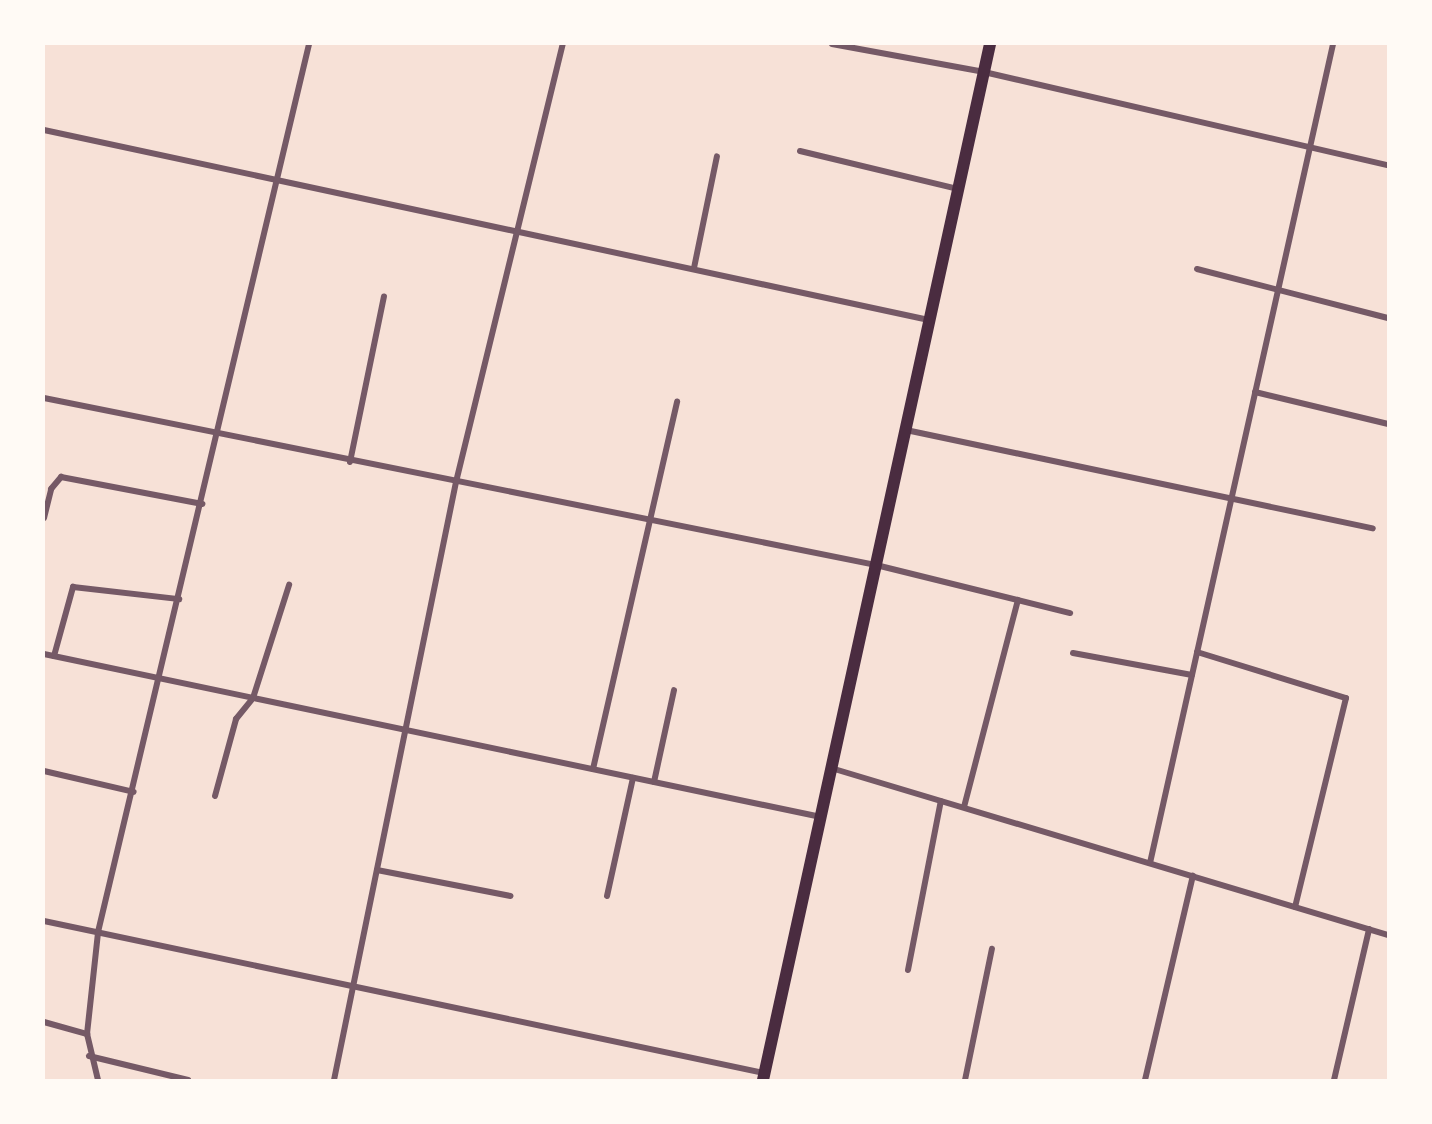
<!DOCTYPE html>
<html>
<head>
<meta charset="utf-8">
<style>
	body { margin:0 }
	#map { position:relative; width:1432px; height:1124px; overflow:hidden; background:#f7e1d7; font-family:"Source Sans 3",sans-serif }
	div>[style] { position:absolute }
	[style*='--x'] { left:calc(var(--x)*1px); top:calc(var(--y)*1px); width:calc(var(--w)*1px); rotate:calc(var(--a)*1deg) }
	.minor>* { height:6px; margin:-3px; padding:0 3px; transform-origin:3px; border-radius:3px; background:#755966 }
	.secondary>* { height:12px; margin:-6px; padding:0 6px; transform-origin:6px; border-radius:6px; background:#4a2c40 }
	span { translate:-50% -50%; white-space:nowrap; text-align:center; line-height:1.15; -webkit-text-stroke:6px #fffaf5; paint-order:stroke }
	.frame { position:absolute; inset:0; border:45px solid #fffaf5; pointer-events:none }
</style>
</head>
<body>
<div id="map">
	<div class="minor">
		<div style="--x:832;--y:44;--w:155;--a:10.4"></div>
		<div style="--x:984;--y:72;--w:415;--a:13"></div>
		<div style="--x:44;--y:130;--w:905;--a:12.12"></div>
		<div style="--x:800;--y:151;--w:163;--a:13.5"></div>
		<div style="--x:694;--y:268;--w:114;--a:-78.4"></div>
		<div style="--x:1197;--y:269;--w:197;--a:14.4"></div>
		<div style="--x:1255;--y:392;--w:137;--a:13.5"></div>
		<div style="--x:44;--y:398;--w:849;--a:11.35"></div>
		<div style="--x:876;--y:565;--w:200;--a:13.9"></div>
		<div style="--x:906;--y:430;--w:477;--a:11.9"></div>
		<div style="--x:350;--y:462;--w:169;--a:-78.4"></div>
		<div style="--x:44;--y:518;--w:30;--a:-76"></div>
		<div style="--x:51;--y:489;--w:16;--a:-50"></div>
		<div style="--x:61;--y:477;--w:144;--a:10.8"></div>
		<div style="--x:1197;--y:652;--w:156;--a:17.2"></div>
		<div style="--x:1346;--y:698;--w:215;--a:103.7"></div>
		<div style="--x:1073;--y:653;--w:121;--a:10.5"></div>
		<div style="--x:44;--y:654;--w:794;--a:11.85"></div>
		<div style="--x:54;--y:656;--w:72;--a:-74.6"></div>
		<div style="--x:73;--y:587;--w:107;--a:6.5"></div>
		<div style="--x:831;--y:768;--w:581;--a:16.69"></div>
		<div style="--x:593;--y:769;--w:377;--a:-77.1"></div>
		<div style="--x:44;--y:771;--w:92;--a:13.1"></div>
		<div style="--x:654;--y:782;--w:94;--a:-77.7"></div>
		<div style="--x:215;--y:796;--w:80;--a:-74.7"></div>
		<div style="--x:236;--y:719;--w:27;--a:-51"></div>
		<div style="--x:253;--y:698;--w:119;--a:-72.3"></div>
		<div style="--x:964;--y:807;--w:214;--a:-75.4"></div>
		<div style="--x:1150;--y:863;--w:839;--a:-77.4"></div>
		<div style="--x:377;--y:870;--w:136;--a:11"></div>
		<div style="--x:607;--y:896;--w:121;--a:-77.6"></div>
		<div style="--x:44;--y:921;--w:736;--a:11.92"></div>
		<div style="--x:908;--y:970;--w:172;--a:-79"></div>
		<div style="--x:44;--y:1022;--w:45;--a:15.6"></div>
		<div style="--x:89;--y:1056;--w:102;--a:13.6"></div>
		<div style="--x:98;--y:1080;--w:47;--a:-103.4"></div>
		<div style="--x:87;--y:1034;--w:103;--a:-83.8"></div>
		<div style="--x:98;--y:932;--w:913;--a:-76.63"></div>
		<div style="--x:334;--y:1080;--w:610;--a:-78.47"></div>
		<div style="--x:456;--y:482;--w:451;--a:-76.3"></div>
		<div style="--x:965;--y:1080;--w:134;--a:-78.4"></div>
		<div style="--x:1145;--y:1080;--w:210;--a:-76.8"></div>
		<div style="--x:1334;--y:1080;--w:155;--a:-76.9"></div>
	</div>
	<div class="secondary">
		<div style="--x:763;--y:1080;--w:1061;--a:-77.64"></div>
	</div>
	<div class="frame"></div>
</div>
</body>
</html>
